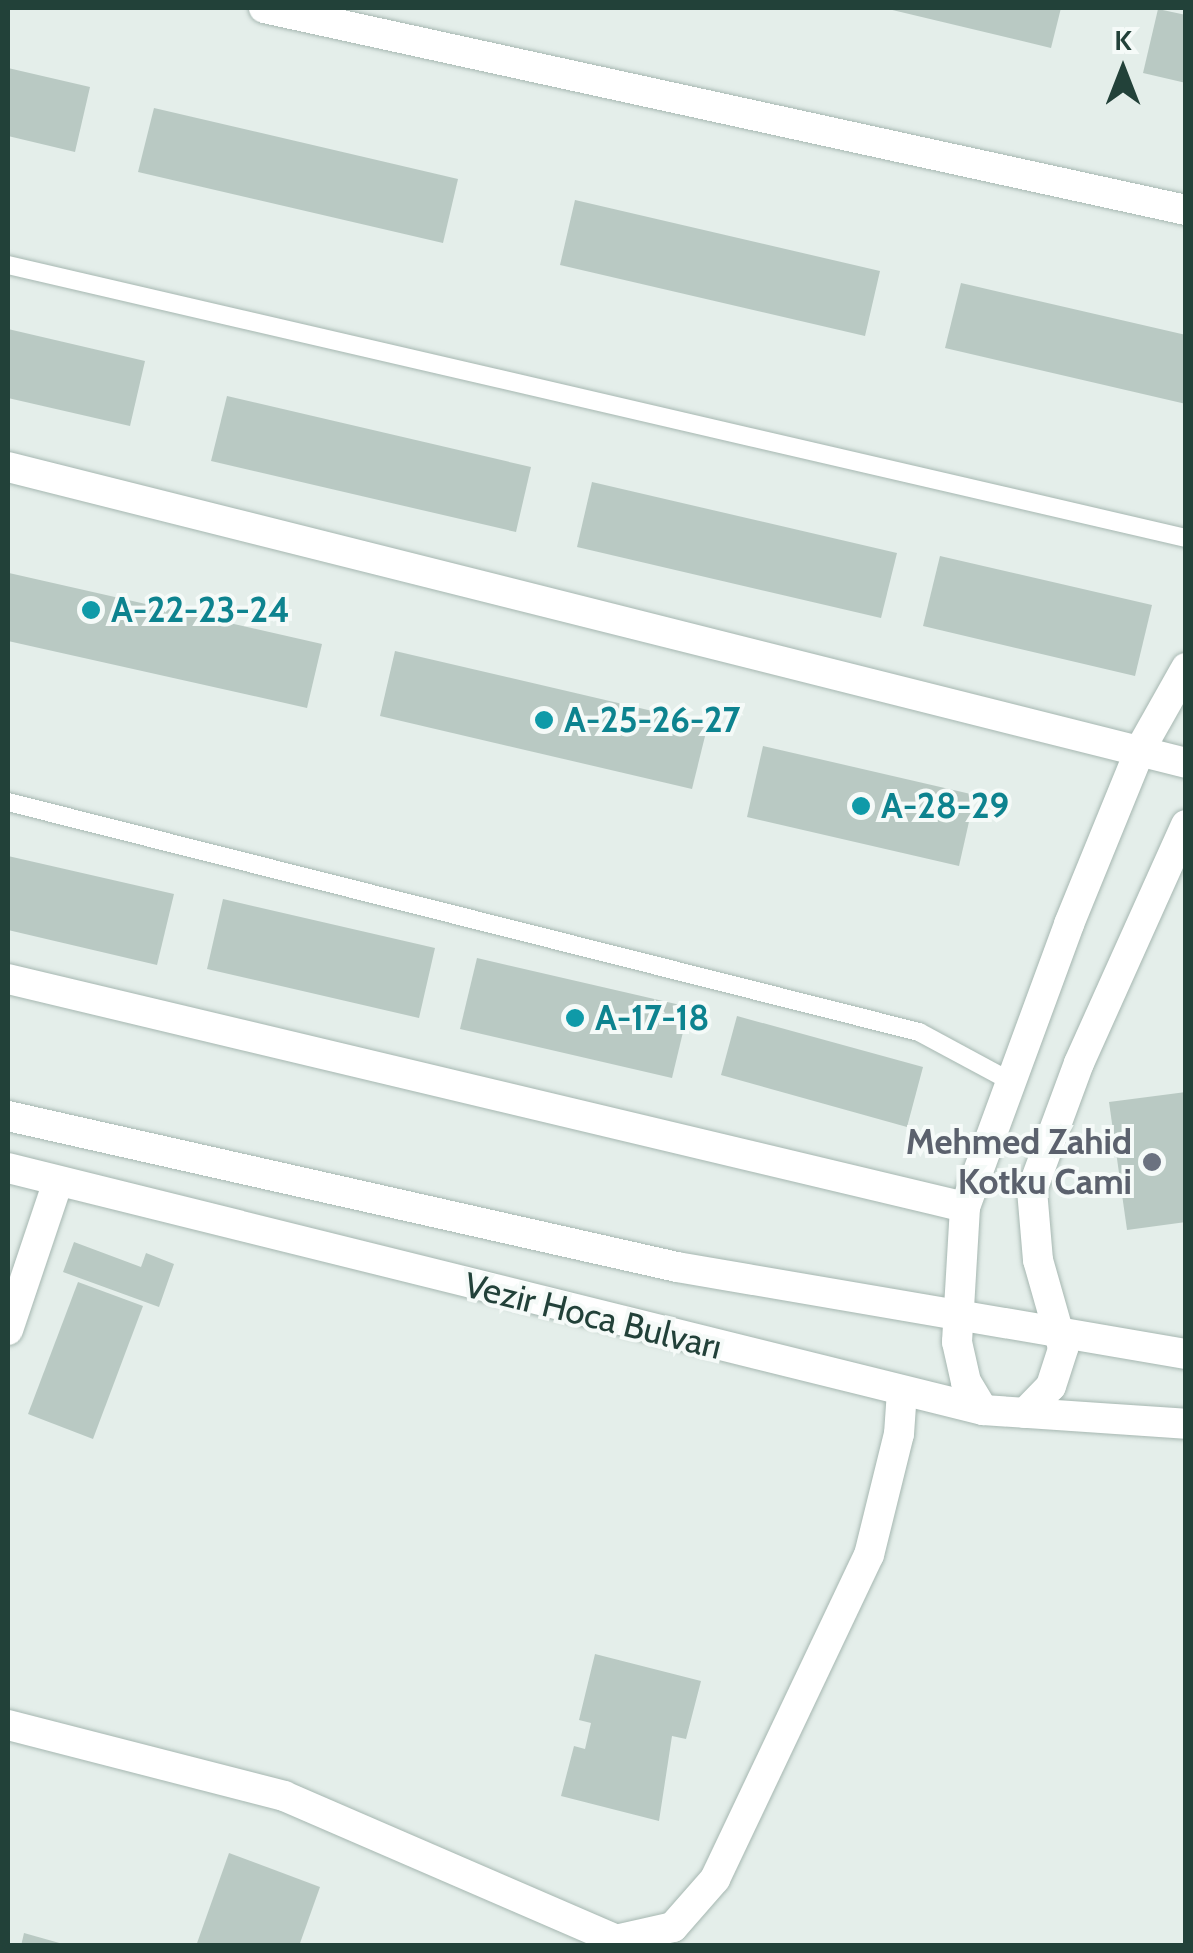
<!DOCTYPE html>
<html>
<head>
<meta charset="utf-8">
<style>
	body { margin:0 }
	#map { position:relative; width:1193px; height:1953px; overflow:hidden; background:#e4eeea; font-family:Cabin,sans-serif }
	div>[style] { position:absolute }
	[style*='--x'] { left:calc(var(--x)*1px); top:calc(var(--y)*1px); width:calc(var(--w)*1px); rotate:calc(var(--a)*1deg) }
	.building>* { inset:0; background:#b9c9c3 }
	.roads { filter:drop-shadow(0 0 2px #a6b7b1) drop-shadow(0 0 2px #a6b7b1) }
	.service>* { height:18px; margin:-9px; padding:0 9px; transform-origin:9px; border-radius:9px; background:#fff }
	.minor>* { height:30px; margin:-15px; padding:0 15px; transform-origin:15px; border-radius:15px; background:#fff }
	.secondary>* { height:30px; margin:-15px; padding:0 15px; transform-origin:15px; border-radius:15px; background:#fff }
	.dots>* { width:28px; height:28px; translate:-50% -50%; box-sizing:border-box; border:5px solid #f5faf8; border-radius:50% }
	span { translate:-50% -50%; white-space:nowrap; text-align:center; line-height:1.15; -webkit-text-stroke:8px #f5faf8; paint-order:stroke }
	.culture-label { font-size:35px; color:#0d838f; font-weight:700 }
	.left { translate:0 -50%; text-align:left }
	.worship-label { font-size:35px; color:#5b616d; font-weight:700 }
	.right { translate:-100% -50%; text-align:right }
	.street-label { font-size:35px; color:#224139 }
	.frame { position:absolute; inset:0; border:10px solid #224139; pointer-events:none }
	.north { position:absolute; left:1073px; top:20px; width:100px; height:100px; -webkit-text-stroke:8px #f5faf8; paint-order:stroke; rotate:0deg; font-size:28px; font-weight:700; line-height:40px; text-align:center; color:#224139 }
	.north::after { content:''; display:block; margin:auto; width:35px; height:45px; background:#224139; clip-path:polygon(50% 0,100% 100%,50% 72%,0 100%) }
</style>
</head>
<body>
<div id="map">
	<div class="building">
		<div style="clip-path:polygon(884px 8px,1061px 8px,1051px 48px)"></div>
		<div style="clip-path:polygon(1158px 9px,1186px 15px,1186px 83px,1143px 73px)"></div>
		<div style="clip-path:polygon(8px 68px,90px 87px,75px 152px,8px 136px)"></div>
		<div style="clip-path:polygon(154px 108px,458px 179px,443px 243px,138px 172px)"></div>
		<div style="clip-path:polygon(575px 200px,880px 271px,865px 336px,560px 265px)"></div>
		<div style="clip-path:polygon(961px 283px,1186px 335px,1186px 404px,945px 348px)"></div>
		<div style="clip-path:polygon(8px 329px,145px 361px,130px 426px,8px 398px)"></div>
		<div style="clip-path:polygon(227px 396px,531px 467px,516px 532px,211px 461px)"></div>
		<div style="clip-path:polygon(592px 482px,897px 553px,881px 618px,577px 547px)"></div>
		<div style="clip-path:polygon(940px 556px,1152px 605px,1135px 676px,923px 626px)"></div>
		<div style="clip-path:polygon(9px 573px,322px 644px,307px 708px,8px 641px)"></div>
		<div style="clip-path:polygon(395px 651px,708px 724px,692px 789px,380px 716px)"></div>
		<div style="clip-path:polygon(763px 746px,975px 795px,959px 866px,747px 817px)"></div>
		<div style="clip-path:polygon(8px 856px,174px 894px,157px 965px,8px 930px)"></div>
		<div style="clip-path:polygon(223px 899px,435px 948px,419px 1018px,207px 969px)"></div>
		<div style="clip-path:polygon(477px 958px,689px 1007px,672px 1078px,460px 1029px)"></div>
		<div style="clip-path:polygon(737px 1016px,923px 1067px,907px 1127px,721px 1075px)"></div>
		<div style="clip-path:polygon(1186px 1092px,1186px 1222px,1127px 1230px,1109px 1102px)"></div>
		<div style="clip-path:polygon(74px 1242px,141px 1267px,146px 1253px,174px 1264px,159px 1307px,63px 1272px)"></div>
		<div style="clip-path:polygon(78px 1282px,143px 1306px,93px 1439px,28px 1414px)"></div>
		<div style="clip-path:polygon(595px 1654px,701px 1681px,686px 1739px,672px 1736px,659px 1821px,561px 1796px,574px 1746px,585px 1749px,591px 1723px,579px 1720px)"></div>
		<div style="clip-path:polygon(229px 1853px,320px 1887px,299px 1946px,196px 1946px)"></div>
		<div style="clip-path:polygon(24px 1933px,63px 1944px,63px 1946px,21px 1946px)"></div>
	</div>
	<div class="roads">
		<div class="service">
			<div style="--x:8;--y:265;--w:1209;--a:13.05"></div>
			<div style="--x:8;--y:802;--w:940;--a:14.17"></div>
			<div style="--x:919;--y:1032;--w:101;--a:28.3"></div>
		</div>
		<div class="minor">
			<div style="--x:264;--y:8;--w:944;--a:12.36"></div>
			<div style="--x:8;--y:467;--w:1215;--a:14.1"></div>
			<div style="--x:8;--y:979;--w:984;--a:13.4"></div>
			<div style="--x:8;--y:1330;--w:157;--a:-71.4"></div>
			<div style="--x:8;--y:1725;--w:285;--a:14.4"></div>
			<div style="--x:284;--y:1796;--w:362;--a:23.4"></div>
			<div style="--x:616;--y:1940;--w:58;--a:-12.8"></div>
			<div style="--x:673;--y:1927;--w:64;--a:-48.8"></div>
			<div style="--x:715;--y:1879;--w:359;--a:-64.6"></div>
			<div style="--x:869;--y:1555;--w:125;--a:-76.1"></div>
			<div style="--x:899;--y:1434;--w:43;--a:-86"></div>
		</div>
		<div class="secondary">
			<div style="--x:8;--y:1116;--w:686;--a:12.72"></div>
			<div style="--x:677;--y:1267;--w:516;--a:9.7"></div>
			<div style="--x:8;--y:1168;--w:1005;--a:13.94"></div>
			<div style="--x:983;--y:1410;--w:203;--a:3.9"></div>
			<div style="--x:983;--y:1410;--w:33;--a:-121"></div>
			<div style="--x:966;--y:1382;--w:41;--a:-102.7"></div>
			<div style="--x:957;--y:1342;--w:135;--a:-86.6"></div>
			<div style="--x:965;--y:1207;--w:302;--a:-69.8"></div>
			<div style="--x:1069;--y:924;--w:190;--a:-67.8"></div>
			<div style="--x:1141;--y:748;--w:92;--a:-60.6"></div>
			<div style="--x:1025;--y:1413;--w:37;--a:-46"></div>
			<div style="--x:1051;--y:1386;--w:40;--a:-72"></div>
			<div style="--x:1063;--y:1348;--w:91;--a:-105.9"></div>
			<div style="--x:1038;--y:1260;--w:70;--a:-94.9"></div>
			<div style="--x:1032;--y:1190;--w:135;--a:-69.7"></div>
			<div style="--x:1079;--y:1063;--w:261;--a:-65.8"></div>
		</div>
	</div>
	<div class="dots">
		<div style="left:91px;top:610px;background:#0f9aa8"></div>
		<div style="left:544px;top:720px;background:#0f9aa8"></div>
		<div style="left:861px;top:806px;background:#0f9aa8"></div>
		<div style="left:575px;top:1018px;background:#0f9aa8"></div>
		<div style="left:1152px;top:1162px;background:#6b7280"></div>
	</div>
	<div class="culture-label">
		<span class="left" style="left:111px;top:610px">A-22-23-24</span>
		<span class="left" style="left:564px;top:720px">A-25-26-27</span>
		<span class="left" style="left:881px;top:806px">A-28-29</span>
		<span class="left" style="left:595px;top:1018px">A-17-18</span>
	</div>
	<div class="worship-label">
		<span class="right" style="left:1132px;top:1162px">Mehmed Zahid<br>Kotku Cami</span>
	</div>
	<div class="street-label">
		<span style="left:593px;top:1316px;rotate:14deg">Vezir Hoca Bulvarı</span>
	</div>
	<div class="frame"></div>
	<div class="north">K</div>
</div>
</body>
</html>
